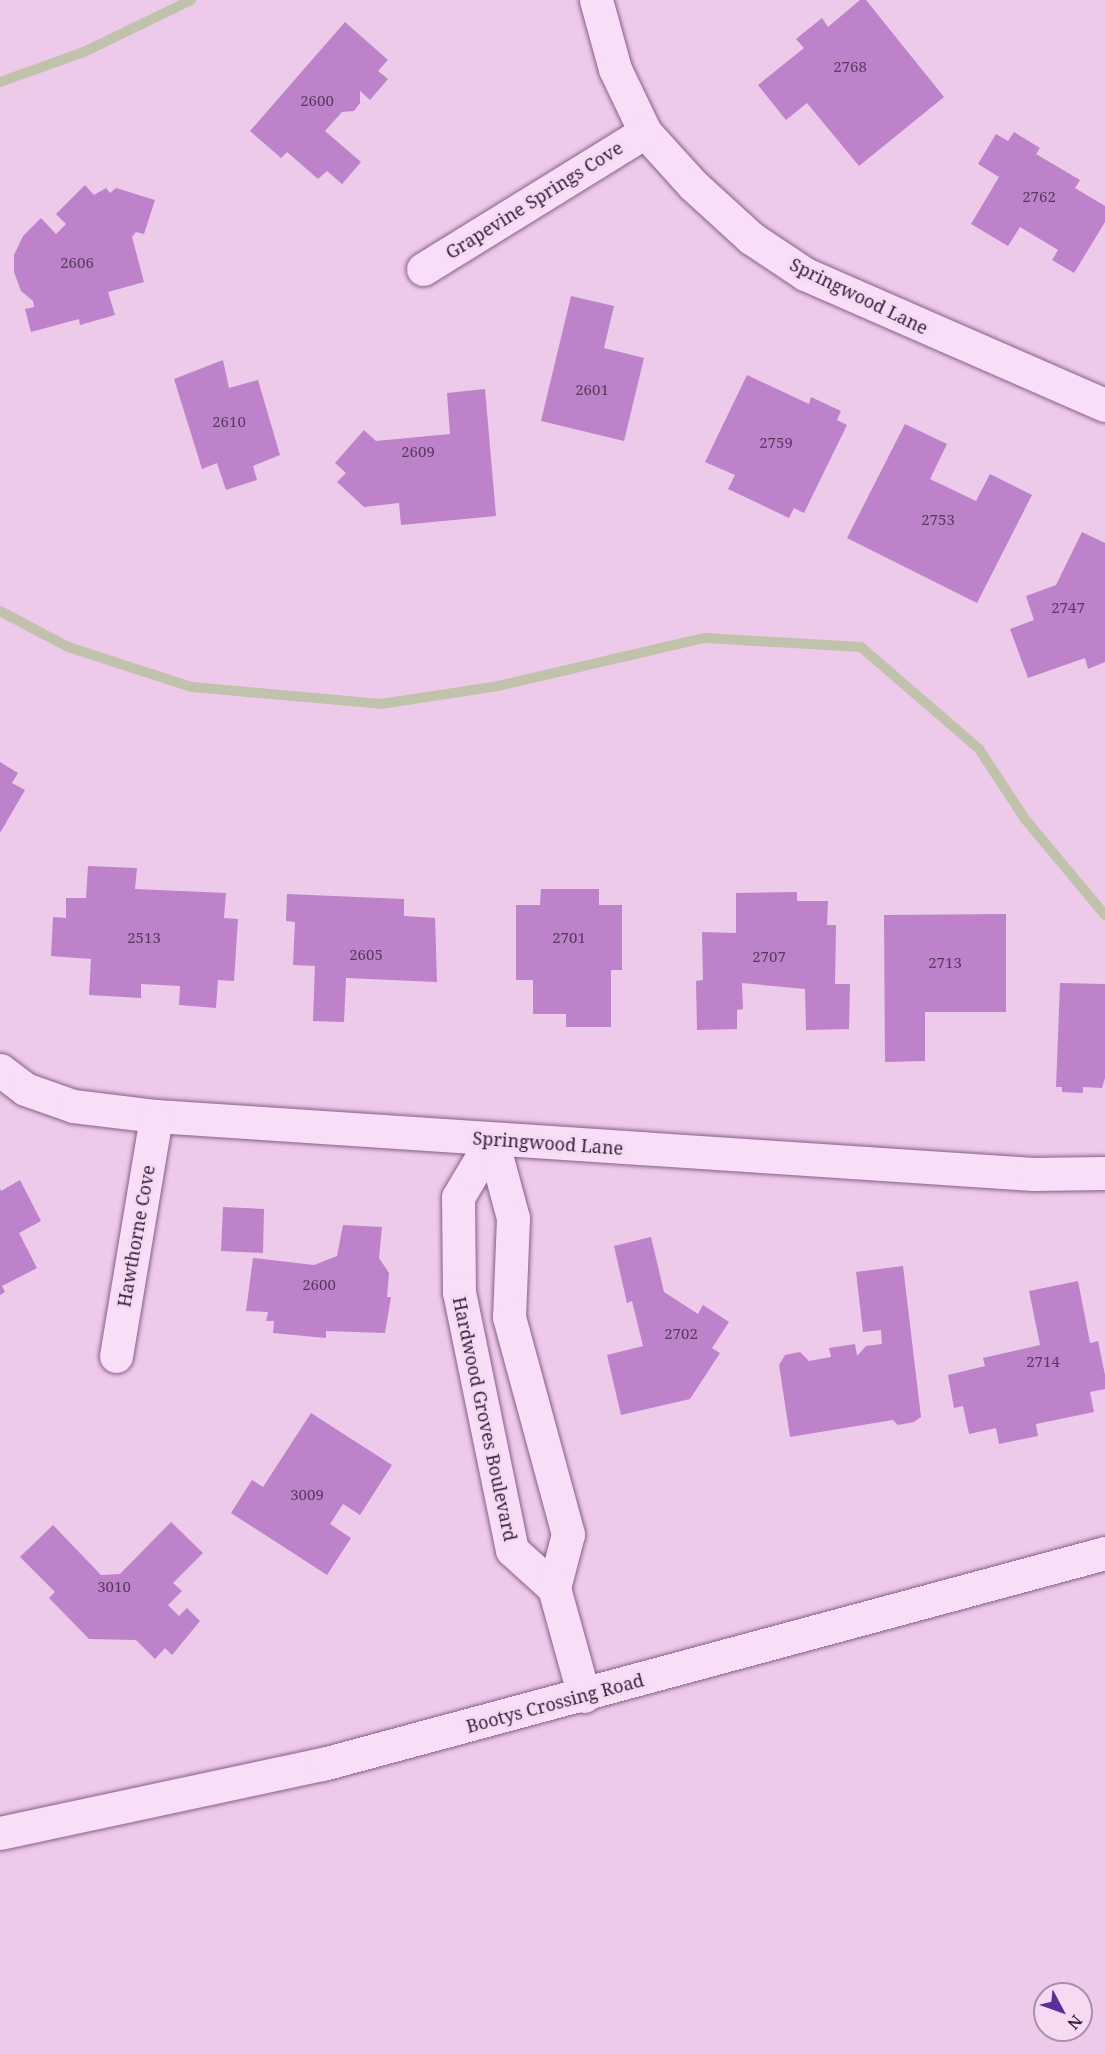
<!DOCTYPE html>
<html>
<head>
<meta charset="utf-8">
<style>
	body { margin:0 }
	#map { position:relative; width:1105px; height:2054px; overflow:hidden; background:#eecaea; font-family:"Noto Serif",serif }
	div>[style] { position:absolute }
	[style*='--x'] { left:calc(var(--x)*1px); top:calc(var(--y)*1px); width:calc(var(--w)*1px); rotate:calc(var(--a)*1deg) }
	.stream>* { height:10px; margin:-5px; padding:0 5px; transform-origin:5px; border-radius:5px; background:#c0c2ab }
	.building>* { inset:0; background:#bd82ca }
	.roads { filter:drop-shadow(0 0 2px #875f8a) drop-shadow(0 0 2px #875f8a) }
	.minor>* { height:33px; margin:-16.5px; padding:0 16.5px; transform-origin:16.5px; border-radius:16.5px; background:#f8def6 }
	.tertiary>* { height:33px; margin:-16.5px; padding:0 16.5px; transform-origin:16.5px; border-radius:16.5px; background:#f8def6 }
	span { translate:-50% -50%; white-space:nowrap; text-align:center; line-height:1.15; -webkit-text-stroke:6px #f5daf2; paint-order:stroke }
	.number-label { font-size:15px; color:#593a5f }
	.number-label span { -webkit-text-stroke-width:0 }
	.street-label { font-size:18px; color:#38223b }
	.north { position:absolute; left:1033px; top:1982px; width:60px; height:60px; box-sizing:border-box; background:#f5daf2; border:2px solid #a990a9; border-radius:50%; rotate:131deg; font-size:16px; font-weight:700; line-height:24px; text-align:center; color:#38223b }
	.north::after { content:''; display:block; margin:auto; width:21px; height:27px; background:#593197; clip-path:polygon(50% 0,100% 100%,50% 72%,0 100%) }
</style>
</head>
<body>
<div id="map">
	<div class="stream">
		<div style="--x:0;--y:82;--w:89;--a:-19.7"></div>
		<div style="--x:84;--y:52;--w:119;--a:-25.9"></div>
		<div style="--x:0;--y:611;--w:77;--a:27.9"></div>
		<div style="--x:68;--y:647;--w:130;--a:17.9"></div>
		<div style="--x:192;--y:687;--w:190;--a:5.1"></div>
		<div style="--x:381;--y:704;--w:118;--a:-8.7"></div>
		<div style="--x:498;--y:686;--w:212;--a:-13.1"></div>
		<div style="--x:705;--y:638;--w:156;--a:3.3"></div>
		<div style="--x:861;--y:647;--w:156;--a:40.8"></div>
		<div style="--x:979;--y:749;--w:84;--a:56.7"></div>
		<div style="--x:1025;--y:819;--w:125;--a:50.2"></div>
	</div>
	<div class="building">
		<div style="clip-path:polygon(860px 0,866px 0,944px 97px,859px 166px,807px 103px,786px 120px,758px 85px,804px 48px,796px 39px,822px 18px,828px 27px)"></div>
		<div style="clip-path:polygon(345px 22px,388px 60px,378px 71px,388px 79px,370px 100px,360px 91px,360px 103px,354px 111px,342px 112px,325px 131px,361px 162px,342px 184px,327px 171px,318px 179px,287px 152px,281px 158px,250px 131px)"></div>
		<div style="clip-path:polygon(1014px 132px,1040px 148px,1036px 154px,1080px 180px,1075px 188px,1105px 206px,1105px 222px,1074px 273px,1052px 260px,1058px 250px,1020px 227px,1008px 246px,971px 224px,999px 177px,978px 164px,996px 134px,1008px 141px)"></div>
		<div style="clip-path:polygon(85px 185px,94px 195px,106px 188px,110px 193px,116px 188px,155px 200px,144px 234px,136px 232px,132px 237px,144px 282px,108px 292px,115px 315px,80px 325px,79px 319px,31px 332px,25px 309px,34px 307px,33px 301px,21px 291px,14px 272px,14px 255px,23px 236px,41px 218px,56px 234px,66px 224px,56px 214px)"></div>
		<div style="clip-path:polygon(571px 296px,614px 306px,604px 348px,644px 358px,624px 441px,541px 421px)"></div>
		<div style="clip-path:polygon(223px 360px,229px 388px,258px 380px,280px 455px,253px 466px,257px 480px,226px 490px,217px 463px,202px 469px,174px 379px)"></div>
		<div style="clip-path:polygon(747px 375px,809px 404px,811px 397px,841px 411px,837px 420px,847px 425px,804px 513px,794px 508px,789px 518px,728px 489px,735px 475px,705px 462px)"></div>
		<div style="clip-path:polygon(485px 389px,496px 516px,401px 525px,399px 503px,364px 507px,337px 482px,346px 473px,335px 463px,364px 430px,376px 441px,450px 434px,447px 393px)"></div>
		<div style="clip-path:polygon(905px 424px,947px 444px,930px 479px,976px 501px,990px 474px,1032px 495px,977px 603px,847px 538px)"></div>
		<div style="clip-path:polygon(1082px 532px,1105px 543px,1105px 662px,1088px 669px,1085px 658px,1028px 678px,1010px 629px,1034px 620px,1026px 596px,1056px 585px)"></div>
		<div style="clip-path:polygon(0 762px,18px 773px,12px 783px,25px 790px,0 833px)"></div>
		<div style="clip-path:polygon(88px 866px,137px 868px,135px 889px,226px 893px,224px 918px,238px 919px,234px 981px,218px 980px,216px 1008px,179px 1005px,180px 986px,141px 984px,141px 998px,89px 995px,91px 959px,51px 956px,53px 917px,66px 918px,66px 898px,86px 898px)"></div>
		<div style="clip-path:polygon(541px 889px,599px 889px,599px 905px,622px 905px,622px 970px,611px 970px,611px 1027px,566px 1027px,566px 1014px,533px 1014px,533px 980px,516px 980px,516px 905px,540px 905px)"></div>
		<div style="clip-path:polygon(797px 892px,797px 901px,828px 901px,827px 925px,836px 925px,835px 984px,850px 984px,849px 1029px,806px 1030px,805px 989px,742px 983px,743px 1009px,737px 1010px,737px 1029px,697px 1030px,696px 981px,703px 980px,702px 932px,736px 933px,736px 893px)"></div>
		<div style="clip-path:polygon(287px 894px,404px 899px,404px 916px,435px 918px,437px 982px,346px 978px,344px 1022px,313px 1021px,315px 966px,293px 965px,295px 922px,286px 921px)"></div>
		<div style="clip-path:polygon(1006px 914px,1006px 1012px,925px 1012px,925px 1061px,885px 1062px,884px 915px)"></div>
		<div style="clip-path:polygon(1060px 983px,1105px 984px,1105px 1078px,1102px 1088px,1083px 1087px,1083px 1093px,1062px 1092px,1062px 1087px,1056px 1087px)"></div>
		<div style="clip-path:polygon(20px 1180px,41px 1221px,19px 1233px,37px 1268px,2px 1286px,5px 1292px,0 1295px,0 1188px,1px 1191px)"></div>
		<div style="clip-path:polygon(223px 1207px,264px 1209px,263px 1253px,221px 1251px)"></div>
		<div style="clip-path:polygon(343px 1225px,382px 1227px,379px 1258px,389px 1273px,387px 1297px,391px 1297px,385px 1333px,326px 1331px,326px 1338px,273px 1333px,274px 1321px,266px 1321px,268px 1312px,246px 1311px,253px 1258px,314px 1265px,337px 1256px)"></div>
		<div style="clip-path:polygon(651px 1237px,664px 1292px,698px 1314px,703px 1305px,729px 1322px,712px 1348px,720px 1353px,690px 1399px,621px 1415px,607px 1355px,643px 1346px,632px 1301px,627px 1303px,614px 1246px)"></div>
		<div style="clip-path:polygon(903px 1266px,921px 1417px,914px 1422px,898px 1425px,893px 1420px,790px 1437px,779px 1365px,785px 1355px,800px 1352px,809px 1361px,831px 1357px,829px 1348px,855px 1344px,857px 1356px,866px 1346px,882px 1344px,881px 1330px,863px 1332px,856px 1272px)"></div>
		<div style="clip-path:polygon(1078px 1281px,1090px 1343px,1098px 1341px,1105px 1375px,1105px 1389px,1090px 1392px,1094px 1412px,1036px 1424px,1038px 1436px,999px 1444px,996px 1428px,969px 1434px,963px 1406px,954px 1408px,948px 1375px,985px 1366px,983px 1358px,1040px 1345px,1029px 1291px)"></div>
		<div style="clip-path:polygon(311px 1413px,392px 1465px,360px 1515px,343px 1504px,330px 1524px,351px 1538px,327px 1575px,231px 1513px,252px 1480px,263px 1487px)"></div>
		<div style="clip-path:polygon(171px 1522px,203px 1553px,173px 1583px,182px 1591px,168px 1605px,179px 1616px,187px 1608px,200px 1621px,172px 1655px,165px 1648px,155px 1659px,136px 1640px,89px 1639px,49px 1598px,55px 1592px,20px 1557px,53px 1525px,101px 1575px,120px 1574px)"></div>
	</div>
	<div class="roads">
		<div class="minor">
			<div style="--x:596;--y:0;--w:72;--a:74.6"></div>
			<div style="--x:615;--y:69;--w:70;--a:64.5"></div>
			<div style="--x:645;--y:132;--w:72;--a:47.8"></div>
			<div style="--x:693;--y:185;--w:79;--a:42.4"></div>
			<div style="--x:751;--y:238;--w:65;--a:33.7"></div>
			<div style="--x:805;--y:274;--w:327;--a:23.6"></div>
			<div style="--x:423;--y:269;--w:261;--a:-31.7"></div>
			<div style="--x:0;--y:1070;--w:31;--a:37"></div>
			<div style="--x:25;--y:1089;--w:51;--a:19.5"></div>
			<div style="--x:73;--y:1106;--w:84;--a:6.9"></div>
			<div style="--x:156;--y:1116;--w:879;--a:3.78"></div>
			<div style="--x:1033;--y:1174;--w:72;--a:-0.8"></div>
			<div style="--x:492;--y:1140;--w:66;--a:120.8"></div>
			<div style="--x:458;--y:1197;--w:95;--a:89.4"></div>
			<div style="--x:459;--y:1292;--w:263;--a:78.4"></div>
			<div style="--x:512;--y:1550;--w:57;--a:42.1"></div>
			<div style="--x:492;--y:1140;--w:81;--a:74.9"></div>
			<div style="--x:513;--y:1218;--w:99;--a:92.3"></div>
			<div style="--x:509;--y:1317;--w:225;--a:74.8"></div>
			<div style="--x:568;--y:1534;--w:56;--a:104.5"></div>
			<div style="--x:116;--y:1356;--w:243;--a:-80.5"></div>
			<div style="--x:554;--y:1588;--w:112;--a:74.5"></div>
		</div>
		<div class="tertiary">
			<div style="--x:0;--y:1833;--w:330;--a:-12.1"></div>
			<div style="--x:323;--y:1764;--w:810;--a:-15.1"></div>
		</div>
	</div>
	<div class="number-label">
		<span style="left:850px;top:67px">2768</span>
		<span style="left:317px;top:101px">2600</span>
		<span style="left:1039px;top:197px">2762</span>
		<span style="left:77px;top:263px">2606</span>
		<span style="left:592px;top:390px">2601</span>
		<span style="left:229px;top:422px">2610</span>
		<span style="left:776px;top:443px">2759</span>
		<span style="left:418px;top:452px">2609</span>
		<span style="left:938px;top:520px">2753</span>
		<span style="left:1068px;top:608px">2747</span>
		<span style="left:144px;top:938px">2513</span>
		<span style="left:569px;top:938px">2701</span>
		<span style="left:366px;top:955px">2605</span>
		<span style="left:769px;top:957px">2707</span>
		<span style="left:945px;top:963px">2713</span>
		<span style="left:319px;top:1285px">2600</span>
		<span style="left:681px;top:1334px">2702</span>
		<span style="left:1043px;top:1362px">2714</span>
		<span style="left:307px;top:1495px">3009</span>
		<span style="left:114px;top:1587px">3010</span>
	</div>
	<div class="street-label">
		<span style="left:534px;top:200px;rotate:-32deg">Grapevine Springs Cove</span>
		<span style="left:859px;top:296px;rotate:26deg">Springwood Lane</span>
		<span style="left:548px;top:1143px;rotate:4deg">Springwood Lane</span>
		<span style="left:136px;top:1236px;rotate:-80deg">Hawthorne Cove</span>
		<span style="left:485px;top:1419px;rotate:78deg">Hardwood Groves Boulevard</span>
		<span style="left:555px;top:1703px;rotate:-15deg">Bootys Crossing Road</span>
	</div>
	<div class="north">N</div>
</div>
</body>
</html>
